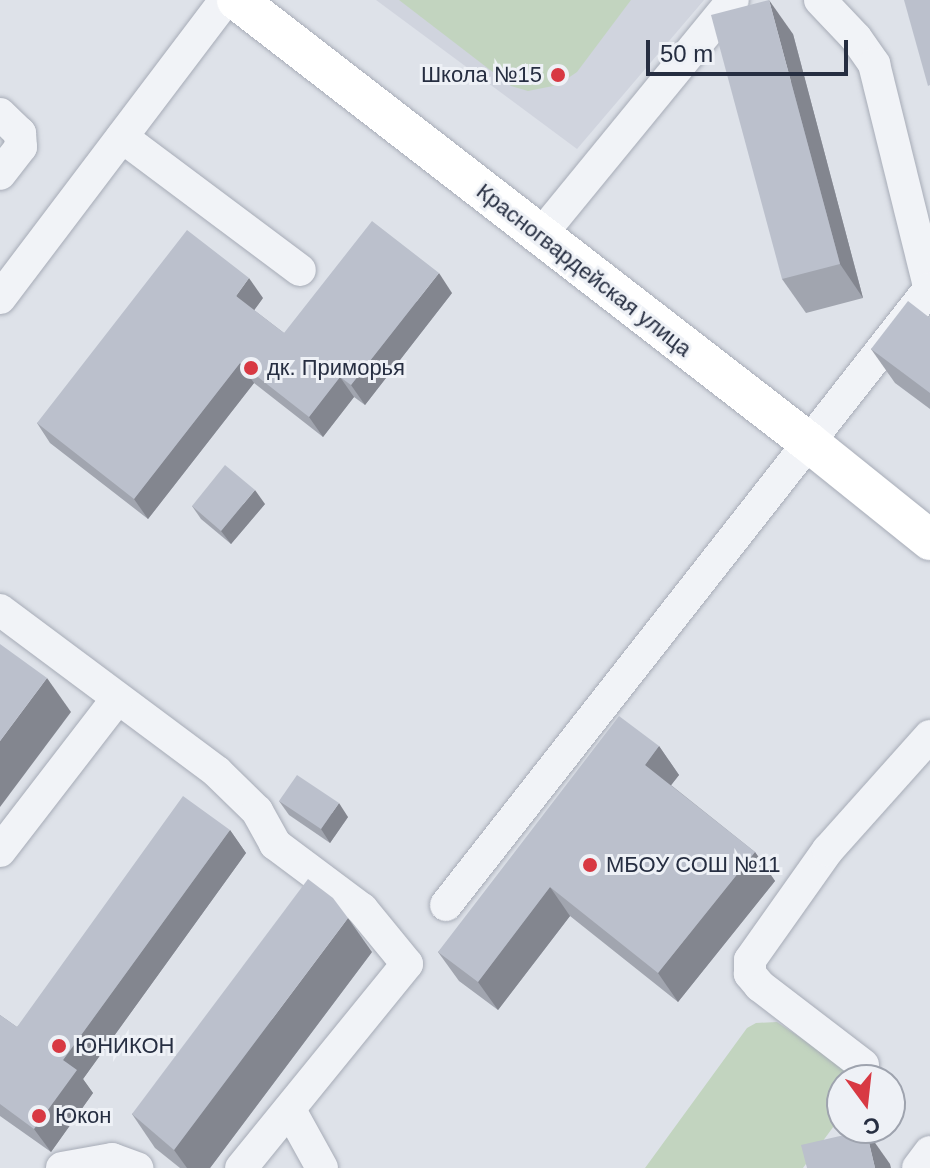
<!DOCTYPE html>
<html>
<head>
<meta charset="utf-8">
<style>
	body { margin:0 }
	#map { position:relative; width:930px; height:1168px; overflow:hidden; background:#dee2e9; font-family:Arial,sans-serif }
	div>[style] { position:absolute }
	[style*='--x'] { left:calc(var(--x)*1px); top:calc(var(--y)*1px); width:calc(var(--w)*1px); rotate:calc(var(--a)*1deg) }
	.built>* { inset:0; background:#d0d4de }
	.green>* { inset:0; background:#c2d4bf }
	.roads { filter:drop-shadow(0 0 2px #a7acb7) drop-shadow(0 0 2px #a7acb7) }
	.minor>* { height:32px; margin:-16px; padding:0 16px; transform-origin:16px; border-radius:16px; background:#f1f3f7 }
	.major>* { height:40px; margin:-20px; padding:0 20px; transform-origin:20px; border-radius:20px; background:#fff }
	.wall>* { inset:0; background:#a1a5af }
	.shaded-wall>* { inset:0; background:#83868f }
	.building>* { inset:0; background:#bbc0cc }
	.dots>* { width:22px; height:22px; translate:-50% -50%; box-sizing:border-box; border:4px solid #eef1f6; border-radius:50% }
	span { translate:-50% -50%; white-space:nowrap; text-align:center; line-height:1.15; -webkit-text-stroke:6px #eef1f6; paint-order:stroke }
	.poi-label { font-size:22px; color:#262e41 }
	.right { translate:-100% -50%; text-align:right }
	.left { translate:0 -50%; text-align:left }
	.street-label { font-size:22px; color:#262e41 }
	.north { position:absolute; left:826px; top:1064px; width:80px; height:80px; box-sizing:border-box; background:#eef1f6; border:2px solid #9ea3ae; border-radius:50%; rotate:165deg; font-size:22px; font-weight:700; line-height:32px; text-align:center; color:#262e41 }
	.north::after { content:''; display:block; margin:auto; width:28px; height:36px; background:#d83943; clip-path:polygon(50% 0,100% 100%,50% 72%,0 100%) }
	.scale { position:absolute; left:646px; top:40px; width:202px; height:36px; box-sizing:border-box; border:4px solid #262e41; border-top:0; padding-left:10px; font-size:24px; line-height:28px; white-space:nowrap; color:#262e41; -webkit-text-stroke:6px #eef1f6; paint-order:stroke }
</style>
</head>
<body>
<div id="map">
	<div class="built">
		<div style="clip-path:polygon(376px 0,704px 0,577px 149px)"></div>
	</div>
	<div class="green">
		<div style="clip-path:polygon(399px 0,631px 0,577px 72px,558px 85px,528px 91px,511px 86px)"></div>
		<div style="clip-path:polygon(777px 1022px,843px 1066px,850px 1080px,842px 1080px,842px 1115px,803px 1168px,645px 1168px,747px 1028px,756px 1023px)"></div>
	</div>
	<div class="roads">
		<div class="minor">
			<div style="--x:820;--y:0;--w:52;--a:46.5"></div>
			<div style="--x:856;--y:38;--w:32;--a:55"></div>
			<div style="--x:874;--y:64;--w:233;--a:76.1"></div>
			<div style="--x:0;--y:114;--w:28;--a:44"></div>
			<div style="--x:20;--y:133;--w:14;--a:86"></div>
			<div style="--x:21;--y:147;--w:34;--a:128"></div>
			<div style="--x:122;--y:137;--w:222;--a:36.8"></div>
			<div style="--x:539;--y:237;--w:306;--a:-50.7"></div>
			<div style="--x:0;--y:298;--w:373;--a:-52.9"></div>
			<div style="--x:0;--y:610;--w:271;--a:36.7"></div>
			<div style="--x:217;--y:772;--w:56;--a:44.3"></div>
			<div style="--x:257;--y:811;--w:38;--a:61"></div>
			<div style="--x:275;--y:844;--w:109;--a:36.8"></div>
			<div style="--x:362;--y:909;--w:71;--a:50.7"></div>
			<div style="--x:407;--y:964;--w:263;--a:129.1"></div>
			<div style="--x:0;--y:851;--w:192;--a:-52.4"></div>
			<div style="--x:446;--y:905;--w:784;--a:-51.89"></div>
			<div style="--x:863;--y:1065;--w:130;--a:-142.5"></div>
			<div style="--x:760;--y:986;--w:16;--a:-130"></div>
			<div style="--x:750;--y:974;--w:14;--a:-90"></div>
			<div style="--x:750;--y:960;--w:135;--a:-54.7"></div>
			<div style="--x:828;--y:850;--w:153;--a:-48.2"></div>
			<div style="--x:290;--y:1110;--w:66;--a:61.1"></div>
			<div style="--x:62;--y:1168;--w:51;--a:-10.2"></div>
			<div style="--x:112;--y:1159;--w:27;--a:20"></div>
			<div style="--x:918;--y:1168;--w:20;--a:-53"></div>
		</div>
		<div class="major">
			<div style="--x:237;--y:0;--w:721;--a:37.73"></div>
			<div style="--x:807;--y:441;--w:158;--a:38.8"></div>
		</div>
	</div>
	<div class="wall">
		<div style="clip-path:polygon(793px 34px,863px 298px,806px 313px,782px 279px)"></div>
		<div style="clip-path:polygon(452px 293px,365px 405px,354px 397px,323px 437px,254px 383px,148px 519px,50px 443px,37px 423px,263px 298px,254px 310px,284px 333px)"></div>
		<div style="clip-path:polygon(930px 318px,930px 409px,895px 383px,871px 349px)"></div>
		<div style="clip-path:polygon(265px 504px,231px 544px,201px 519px,192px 506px)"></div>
		<div style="clip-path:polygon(659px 746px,679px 775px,671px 785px,755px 852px,775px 881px,678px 1002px,570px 916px,498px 1010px,459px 981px,438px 952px)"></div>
		<div style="clip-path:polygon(279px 801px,348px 817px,330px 843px,289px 815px)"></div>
		<div style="clip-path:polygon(230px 830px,246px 853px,83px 1079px,93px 1093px,51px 1152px,0 1116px,0 1015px,17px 1027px)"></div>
		<div style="clip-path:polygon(372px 952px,210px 1168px,180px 1168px,155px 1148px,132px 1114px)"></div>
	</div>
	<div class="shaded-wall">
		<div style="clip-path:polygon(769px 0,793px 34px,863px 298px,840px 264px)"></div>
		<div style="clip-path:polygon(439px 273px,452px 293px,365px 405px,351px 385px)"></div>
		<div style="clip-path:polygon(249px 278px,263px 298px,250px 316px,236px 296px)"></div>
		<div style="clip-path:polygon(240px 363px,254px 383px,148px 519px,134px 499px)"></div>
		<div style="clip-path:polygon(340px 377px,354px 397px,323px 437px,309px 417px)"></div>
		<div style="clip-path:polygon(255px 490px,265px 504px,231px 544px,221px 531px)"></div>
		<div style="clip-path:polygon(47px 678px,71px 712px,0 807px,0 741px)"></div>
		<div style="clip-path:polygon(659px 746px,679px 775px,665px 793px,645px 765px)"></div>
		<div style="clip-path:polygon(339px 803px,348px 817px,330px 843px,321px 829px)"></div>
		<div style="clip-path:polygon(230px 830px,246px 853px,83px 1079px,93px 1093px,51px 1152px,34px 1129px,63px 1060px)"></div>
		<div style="clip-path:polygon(755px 852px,775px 881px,678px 1002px,658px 973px)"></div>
		<div style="clip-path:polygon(550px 887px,570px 916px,498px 1010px,478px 982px)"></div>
		<div style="clip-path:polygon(348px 918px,372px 952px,210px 1168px,187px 1168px,174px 1150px)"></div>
		<div style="clip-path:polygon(866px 1130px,890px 1164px,891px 1168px,875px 1168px)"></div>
	</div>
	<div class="building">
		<div style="clip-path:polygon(769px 0,840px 264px,782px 279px,711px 15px)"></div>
		<div style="clip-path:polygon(904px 0,930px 0,930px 85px,928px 86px)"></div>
		<div style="clip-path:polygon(372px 221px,439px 273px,351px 385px,340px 377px,309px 417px,240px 363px,134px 499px,37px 423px,187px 230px,249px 278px,236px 296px,284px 333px)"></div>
		<div style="clip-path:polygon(908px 301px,930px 318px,930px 393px,871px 349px)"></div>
		<div style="clip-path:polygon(225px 465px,255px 490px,221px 531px,192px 506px)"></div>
		<div style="clip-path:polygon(0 644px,47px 678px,0 741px)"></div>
		<div style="clip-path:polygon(619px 716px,659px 746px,645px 765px,755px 852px,658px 973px,550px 887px,478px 982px,438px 952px)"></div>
		<div style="clip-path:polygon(297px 775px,339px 803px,321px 829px,279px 801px)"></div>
		<div style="clip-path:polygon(183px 796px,230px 830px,63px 1060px,77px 1070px,34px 1129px,0 1104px,0 1015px,17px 1027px)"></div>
		<div style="clip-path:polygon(308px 879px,333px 898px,348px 918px,174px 1150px,132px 1114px)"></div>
		<div style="clip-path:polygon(866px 1130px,875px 1168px,807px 1168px,801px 1145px)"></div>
	</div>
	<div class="dots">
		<div style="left:558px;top:75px;background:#d83943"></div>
		<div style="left:251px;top:368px;background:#d83943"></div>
		<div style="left:590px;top:865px;background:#d83943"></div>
		<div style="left:59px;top:1046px;background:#d83943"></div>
		<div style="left:39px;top:1116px;background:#d83943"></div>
	</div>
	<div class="poi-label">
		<span class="right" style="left:542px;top:75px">Школа №15</span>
		<span class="left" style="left:267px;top:368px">дк. Приморья</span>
		<span class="left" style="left:606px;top:865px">МБОУ СОШ №11</span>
		<span class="left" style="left:75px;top:1046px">ЮНИКОН</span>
		<span class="left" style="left:55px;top:1116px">Юкон</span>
	</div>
	<div class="street-label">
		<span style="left:584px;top:270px;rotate:38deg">Красногвардейская улица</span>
	</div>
	<div class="north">С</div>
	<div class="scale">50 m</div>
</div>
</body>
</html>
